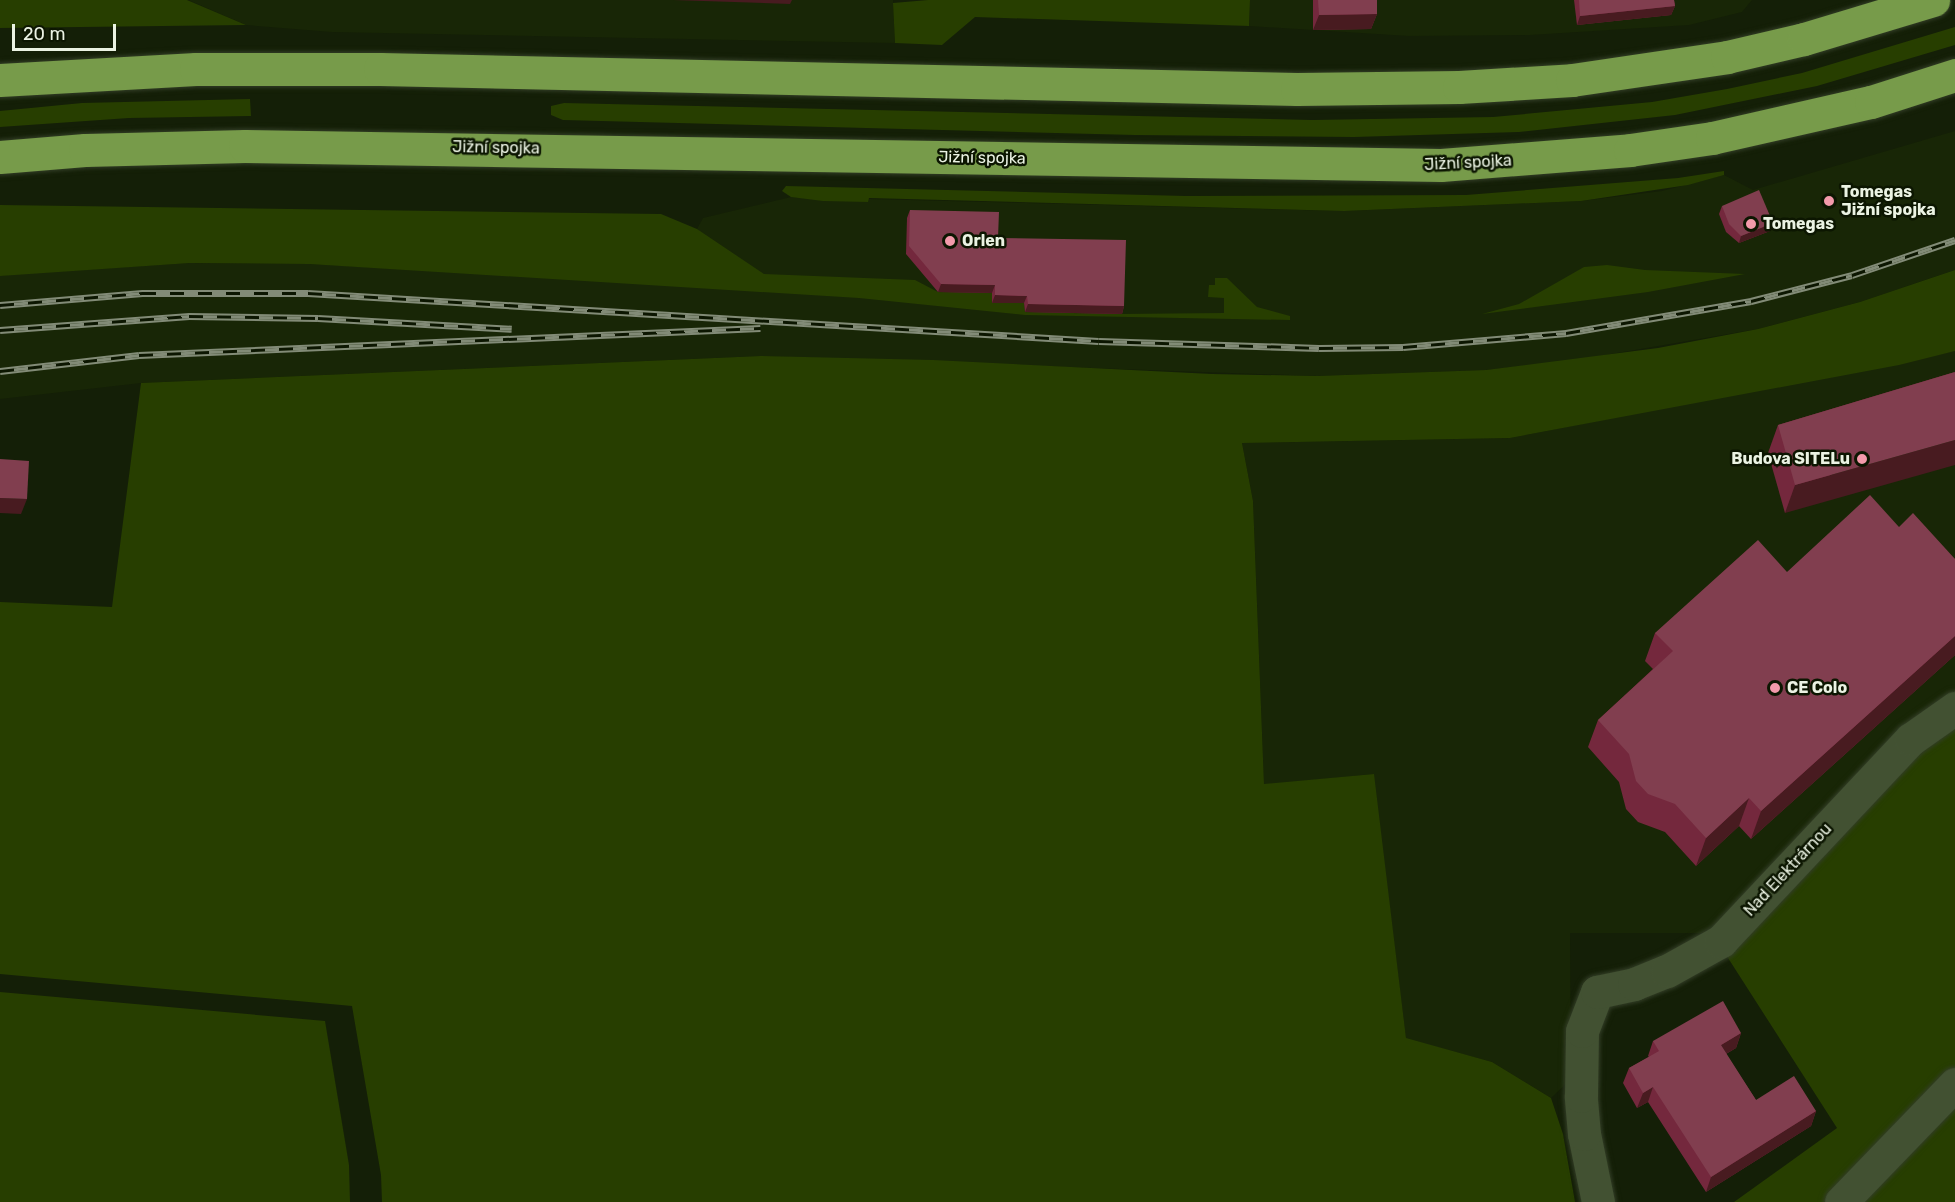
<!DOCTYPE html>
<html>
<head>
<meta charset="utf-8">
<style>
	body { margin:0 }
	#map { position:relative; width:1955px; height:1202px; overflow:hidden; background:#141f07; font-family:Rubik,sans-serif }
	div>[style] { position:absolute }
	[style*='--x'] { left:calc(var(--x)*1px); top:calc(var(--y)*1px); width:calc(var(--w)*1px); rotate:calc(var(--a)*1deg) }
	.built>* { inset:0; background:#182606 }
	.green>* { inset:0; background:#273e00 }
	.roads { filter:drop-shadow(0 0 2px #323d26) drop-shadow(0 0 2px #323d26) }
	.minor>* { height:33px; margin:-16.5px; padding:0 16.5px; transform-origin:16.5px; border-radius:16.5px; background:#425132 }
	.highway>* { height:33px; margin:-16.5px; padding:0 16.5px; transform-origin:16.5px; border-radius:16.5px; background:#779b4a }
	.rail>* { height:7px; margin-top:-3.5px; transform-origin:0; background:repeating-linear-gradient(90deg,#0c1601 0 14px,#828b77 0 28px); box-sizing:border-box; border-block:2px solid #828b77 }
	.wall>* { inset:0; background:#74283d }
	.shaded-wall>* { inset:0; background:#481b20 }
	.building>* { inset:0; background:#813e4f }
	.dots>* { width:16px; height:16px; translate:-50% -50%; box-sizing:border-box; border:3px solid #0c1601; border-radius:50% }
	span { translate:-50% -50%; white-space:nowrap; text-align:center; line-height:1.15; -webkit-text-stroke:5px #0c1601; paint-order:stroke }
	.street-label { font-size:16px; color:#ebf3e3 }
	.poi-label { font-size:16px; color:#ebf3e3; font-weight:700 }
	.left { translate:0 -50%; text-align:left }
	.right { translate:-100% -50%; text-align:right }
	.scale { position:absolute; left:12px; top:24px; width:104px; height:27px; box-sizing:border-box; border:3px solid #ebf3e3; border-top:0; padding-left:8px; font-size:18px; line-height:21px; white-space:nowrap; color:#ebf3e3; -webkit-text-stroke:4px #0c1601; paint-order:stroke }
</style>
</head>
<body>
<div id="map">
	<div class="built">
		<div style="clip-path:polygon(188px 0,893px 0,895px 43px,332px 32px,246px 25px)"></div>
		<div style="clip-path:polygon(1250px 0,1752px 0,1742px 12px,1689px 25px,1530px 35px,1409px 36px,1249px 26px)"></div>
		<div style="clip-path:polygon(1955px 131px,1955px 270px,1860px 302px,1758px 329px,1570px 361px,1486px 370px,1317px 376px,761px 356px,141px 383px,0 399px,0 276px,17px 274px,190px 263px,309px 264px,754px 288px,697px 229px,703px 218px,791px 197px,1344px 211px,1581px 201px,1662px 191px,1724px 175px,1753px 190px)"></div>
		<div style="clip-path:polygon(1955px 351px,1955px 693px,1712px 933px,1570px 933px,1571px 1079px,1551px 1098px,1492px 1062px,1406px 1039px,1373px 774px,1264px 785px,1253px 501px,1242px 443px,1510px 438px)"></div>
	</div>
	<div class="green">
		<div style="clip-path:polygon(0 0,187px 0,246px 25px,0 28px)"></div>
		<div style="clip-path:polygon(928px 0,1250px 0,1249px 26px,975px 17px,942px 45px,895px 43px,893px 3px)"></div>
		<div style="clip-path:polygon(1955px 27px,1955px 45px,1817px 86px,1675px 115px,1519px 132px,1354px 137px,1135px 135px,563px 120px,551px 115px,551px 106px,564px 103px,1312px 120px,1493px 117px,1652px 102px,1727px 89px,1802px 73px)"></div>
		<div style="clip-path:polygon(250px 99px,251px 116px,129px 118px,0 127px,0 111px,82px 103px)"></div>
		<div style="clip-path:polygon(1724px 171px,1724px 175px,1688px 185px,1581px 201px,1344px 211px,869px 198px,868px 202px,823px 201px,791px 197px,782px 191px,786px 186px,1186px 196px,1466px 195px,1678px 178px)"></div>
		<div style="clip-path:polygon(0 205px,661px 214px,697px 229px,764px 274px,915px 280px,938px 292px,992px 293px,992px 303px,1024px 303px,1025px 312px,1120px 314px,1224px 313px,1224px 298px,1208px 297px,1209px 285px,1215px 285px,1215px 278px,1227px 278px,1257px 307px,1290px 316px,1290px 320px,1025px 315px,859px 298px,309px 264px,190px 263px,0 276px)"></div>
		<div style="clip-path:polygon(1607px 265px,1645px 270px,1745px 274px,1648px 292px,1482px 314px,1519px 304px,1584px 267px)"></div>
		<div style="clip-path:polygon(1955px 270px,1955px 351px,1899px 365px,1510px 438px,1242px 443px,1253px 501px,1264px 784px,1374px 774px,1406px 1038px,1492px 1062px,1551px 1098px,1563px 1134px,1575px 1202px,382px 1202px,381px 1175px,352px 1006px,0 974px,0 602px,112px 607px,141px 383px,761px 356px,933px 360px,1212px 374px,1317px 376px,1486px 370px,1658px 348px,1758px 329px,1860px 302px)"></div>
		<div style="clip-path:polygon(1955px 693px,1955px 1202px,1734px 1202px,1837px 1128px,1712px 933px)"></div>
		<div style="clip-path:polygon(0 992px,325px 1021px,349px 1165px,350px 1202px,0 1202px)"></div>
	</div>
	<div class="roads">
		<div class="minor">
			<div style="--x:1598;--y:1202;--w:69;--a:-101.6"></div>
			<div style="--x:1584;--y:1134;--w:38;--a:-95"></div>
			<div style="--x:1581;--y:1096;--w:65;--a:-89.1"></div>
			<div style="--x:1582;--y:1031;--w:42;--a:-69"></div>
			<div style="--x:1597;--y:992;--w:38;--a:-12"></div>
			<div style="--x:1634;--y:984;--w:35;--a:-22"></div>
			<div style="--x:1667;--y:971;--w:62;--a:-29.1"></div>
			<div style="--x:1721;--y:941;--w:277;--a:-46.8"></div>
			<div style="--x:1911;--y:739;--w:54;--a:-35.2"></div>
			<div style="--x:1841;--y:1202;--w:164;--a:-46"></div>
		</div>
		<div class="highway">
			<div style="--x:0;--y:80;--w:196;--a:-3.2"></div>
			<div style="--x:196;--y:69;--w:184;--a:0"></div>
			<div style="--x:380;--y:69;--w:917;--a:1.25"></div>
			<div style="--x:1297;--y:89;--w:162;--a:-0.7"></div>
			<div style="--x:1459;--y:87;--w:113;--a:-3.5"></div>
			<div style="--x:1572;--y:80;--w:157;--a:-8.4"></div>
			<div style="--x:1727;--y:57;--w:79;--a:-13.2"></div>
			<div style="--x:1804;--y:39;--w:135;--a:-16.8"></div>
			<div style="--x:0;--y:157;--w:85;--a:-4.7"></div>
			<div style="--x:85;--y:150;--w:160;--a:-1.4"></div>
			<div style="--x:245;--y:146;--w:1196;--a:0.91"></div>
			<div style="--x:1441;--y:165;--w:190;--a:-4.5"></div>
			<div style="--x:1630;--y:150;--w:83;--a:-8.3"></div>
			<div style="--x:1712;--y:138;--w:163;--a:-12.8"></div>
			<div style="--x:1871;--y:102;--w:88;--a:-17.8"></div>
		</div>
	</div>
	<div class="rail">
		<div style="--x:0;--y:305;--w:143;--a:-4.8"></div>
		<div style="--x:142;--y:293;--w:166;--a:0"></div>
		<div style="--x:308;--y:293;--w:792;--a:3.47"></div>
		<div style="--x:1099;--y:341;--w:220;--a:1.8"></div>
		<div style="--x:1319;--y:348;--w:84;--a:-0.7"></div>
		<div style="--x:1403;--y:347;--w:164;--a:-4.9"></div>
		<div style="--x:1566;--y:333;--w:188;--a:-9.8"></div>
		<div style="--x:1751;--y:301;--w:104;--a:-14.4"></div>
		<div style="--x:1852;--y:275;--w:109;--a:-18.8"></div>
		<div style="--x:0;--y:330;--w:190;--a:-4.2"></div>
		<div style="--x:189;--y:316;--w:129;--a:0.9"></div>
		<div style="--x:318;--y:318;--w:194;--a:3.2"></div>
		<div style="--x:0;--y:371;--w:140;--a:-6.6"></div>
		<div style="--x:139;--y:355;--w:622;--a:-2.49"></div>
	</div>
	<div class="wall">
		<div style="clip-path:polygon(1313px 0,1377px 0,1377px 14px,1371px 29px,1313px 30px)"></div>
		<div style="clip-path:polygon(1574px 0,1674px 0,1675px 6px,1671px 15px,1577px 25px)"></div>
		<div style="clip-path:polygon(1722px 206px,1770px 231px,1739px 243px,1726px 232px,1719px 214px)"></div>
		<div style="clip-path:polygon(910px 210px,998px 238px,1124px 306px,1122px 314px,1025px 312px,1024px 303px,992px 303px,992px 293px,938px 292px,906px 254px,907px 218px)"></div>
		<div style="clip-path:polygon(1955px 372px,1785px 513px,1768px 453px,1778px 425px)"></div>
		<div style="clip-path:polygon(1899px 527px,1955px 559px,1955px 655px,1751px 839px,1739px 826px,1696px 866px,1665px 832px,1638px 822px,1626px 809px,1619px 782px,1588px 747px,1598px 720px,1653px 669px,1645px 661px,1655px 633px,1787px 572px)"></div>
		<div style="clip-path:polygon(1741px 1033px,1736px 1048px,1726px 1054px,1756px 1100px,1816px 1111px,1811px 1126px,1706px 1192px,1648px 1102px,1637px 1108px,1623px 1083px,1629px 1068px,1649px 1057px,1648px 1056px,1653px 1041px)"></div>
	</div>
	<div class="shaded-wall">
		<div style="clip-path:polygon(673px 0,792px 0,790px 4px)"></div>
		<div style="clip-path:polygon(1675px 6px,1671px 15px,1577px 25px,1580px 16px)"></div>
		<div style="clip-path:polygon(1377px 14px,1371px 29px,1313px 30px,1319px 15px)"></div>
		<div style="clip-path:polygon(1773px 223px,1770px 231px,1739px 243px,1741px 236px)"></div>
		<div style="clip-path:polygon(941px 284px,995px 285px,992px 293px,938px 292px)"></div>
		<div style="clip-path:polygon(995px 295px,1027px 296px,1024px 303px,992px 303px)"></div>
		<div style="clip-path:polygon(1028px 304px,1124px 306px,1122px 314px,1025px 312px)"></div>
		<div style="clip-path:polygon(1955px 440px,1955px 465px,1785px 513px,1795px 485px)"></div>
		<div style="clip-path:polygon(0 498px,27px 499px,21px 514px,0 513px)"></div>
		<div style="clip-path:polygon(1955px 636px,1955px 655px,1751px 839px,1761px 811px)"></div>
		<div style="clip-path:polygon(1749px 798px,1739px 826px,1696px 866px,1706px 838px)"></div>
		<div style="clip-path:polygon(1741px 1033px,1736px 1048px,1715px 1060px,1721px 1045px)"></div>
		<div style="clip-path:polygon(1653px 1087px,1648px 1102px,1637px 1108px,1643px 1093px)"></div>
		<div style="clip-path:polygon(1816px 1111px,1811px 1126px,1706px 1192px,1711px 1177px)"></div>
	</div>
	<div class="building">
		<div style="clip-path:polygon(1318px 0,1377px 0,1377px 14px,1319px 15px)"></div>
		<div style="clip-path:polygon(1579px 0,1674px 0,1675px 6px,1580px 16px)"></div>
		<div style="clip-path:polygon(1759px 190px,1773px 223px,1741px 236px,1729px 224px,1722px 206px)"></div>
		<div style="clip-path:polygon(910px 210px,999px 212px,998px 238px,1126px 240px,1124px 306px,1028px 304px,1027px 296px,995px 295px,995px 285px,941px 284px,909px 246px)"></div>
		<div style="clip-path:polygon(1955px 372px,1955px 440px,1795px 485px,1778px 425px)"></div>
		<div style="clip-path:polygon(0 459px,29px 461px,27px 499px,0 498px)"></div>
		<div style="clip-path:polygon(1870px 495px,1899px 527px,1913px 513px,1955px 559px,1955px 636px,1761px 811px,1749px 798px,1706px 838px,1675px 804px,1648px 794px,1636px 781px,1629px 754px,1598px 720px,1673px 651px,1655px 633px,1758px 540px,1787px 572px)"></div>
		<div style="clip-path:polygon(1723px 1001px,1741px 1033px,1721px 1045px,1756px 1100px,1794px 1076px,1816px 1111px,1711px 1177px,1653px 1087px,1643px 1093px,1629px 1068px,1659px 1051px,1653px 1041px)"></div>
	</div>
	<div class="dots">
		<div style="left:1829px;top:201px;background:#f39aab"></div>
		<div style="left:1751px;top:224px;background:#f39aab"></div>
		<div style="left:950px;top:241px;background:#f39aab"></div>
		<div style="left:1862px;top:459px;background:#f39aab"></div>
		<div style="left:1775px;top:688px;background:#f39aab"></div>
	</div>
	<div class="street-label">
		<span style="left:496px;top:148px;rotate:1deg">Jižní spojka</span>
		<span style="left:982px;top:158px;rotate:1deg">Jižní spojka</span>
		<span style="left:1468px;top:163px;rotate:-3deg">Jižní spojka</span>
		<span style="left:1788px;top:870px;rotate:-47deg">Nad Elektrárnou</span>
	</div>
	<div class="poi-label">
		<span class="left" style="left:1841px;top:201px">Tomegas<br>Jižní spojka</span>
		<span class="left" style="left:1763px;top:224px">Tomegas</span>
		<span class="left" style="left:962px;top:241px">Orlen</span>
		<span class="right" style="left:1850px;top:459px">Budova SITELu</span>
		<span class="left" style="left:1787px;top:688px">CE Colo</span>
	</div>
	<div class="scale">20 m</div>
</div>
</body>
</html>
